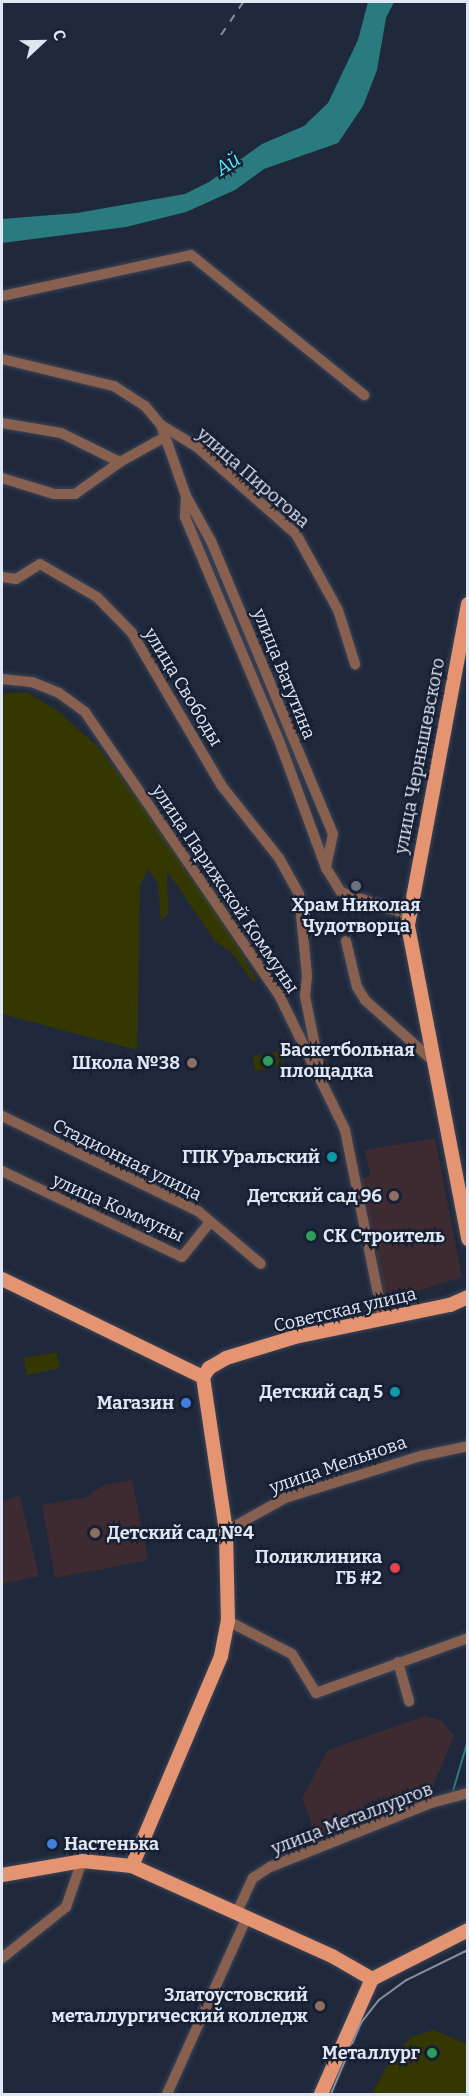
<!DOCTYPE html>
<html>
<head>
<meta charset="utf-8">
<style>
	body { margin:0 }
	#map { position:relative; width:469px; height:2096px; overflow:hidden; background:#20293c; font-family:Bitter,serif }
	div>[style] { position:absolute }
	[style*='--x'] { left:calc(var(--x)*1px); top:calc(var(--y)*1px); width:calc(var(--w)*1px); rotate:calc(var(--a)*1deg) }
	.education>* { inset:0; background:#3d2b31 }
	.green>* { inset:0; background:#343800 }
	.water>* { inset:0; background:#2a7b7f }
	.stream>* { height:2px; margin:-1px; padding:0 1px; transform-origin:1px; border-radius:1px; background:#2a7b7f }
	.roads { filter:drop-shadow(0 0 2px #3b4456) drop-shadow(0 0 2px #3b4456) }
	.minor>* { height:10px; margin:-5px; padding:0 5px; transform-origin:5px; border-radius:5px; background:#87604f }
	.major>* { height:14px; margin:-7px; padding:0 7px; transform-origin:7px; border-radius:7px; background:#e49471 }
	.tram>* { height:1.5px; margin:-0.75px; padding:0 0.75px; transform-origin:0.75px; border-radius:0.75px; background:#878f9f }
	.rail>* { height:2px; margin-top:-1px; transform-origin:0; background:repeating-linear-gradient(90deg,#878f9f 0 8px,transparent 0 16px) }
	.dots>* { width:16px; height:16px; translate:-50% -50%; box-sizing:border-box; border:3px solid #171f32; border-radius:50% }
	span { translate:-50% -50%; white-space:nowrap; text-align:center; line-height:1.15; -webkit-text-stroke:4.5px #171f32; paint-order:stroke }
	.street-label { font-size:18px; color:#e0e7f4 }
	.poi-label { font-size:18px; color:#e0e7f4; font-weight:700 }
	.left { translate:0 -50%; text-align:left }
	.right { translate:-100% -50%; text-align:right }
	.water-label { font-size:20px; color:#52eaf4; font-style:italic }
	.frame { position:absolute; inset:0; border:3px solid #e0e7f4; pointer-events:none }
	.north { position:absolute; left:12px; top:12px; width:60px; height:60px; -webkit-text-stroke:4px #171f32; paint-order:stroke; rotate:68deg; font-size:16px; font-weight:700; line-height:24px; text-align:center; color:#e0e7f4 }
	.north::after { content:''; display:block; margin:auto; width:21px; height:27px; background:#e0e7f4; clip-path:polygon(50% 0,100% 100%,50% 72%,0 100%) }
</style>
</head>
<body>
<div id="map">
	<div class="education">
		<div style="clip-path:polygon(435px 1138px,462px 1277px,386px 1301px,361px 1179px,370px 1176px,365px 1150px)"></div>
		<div style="clip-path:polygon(132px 1480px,148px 1560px,55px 1578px,42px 1505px,86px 1497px,104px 1485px)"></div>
		<div style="clip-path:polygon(20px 1496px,39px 1576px,2px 1584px,2px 1501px)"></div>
		<div style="clip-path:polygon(425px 1716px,442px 1721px,454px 1736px,428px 1798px,314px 1844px,311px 1821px,302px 1798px,328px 1750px)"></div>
	</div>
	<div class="green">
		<div style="clip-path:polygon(26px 692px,58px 711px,97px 746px,134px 793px,237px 943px,257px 982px,251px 980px,233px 954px,215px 941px,167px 871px,168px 913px,161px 922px,158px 883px,148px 869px,140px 885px,137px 1050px,2px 1014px,2px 694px)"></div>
		<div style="clip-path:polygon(281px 1051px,283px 1065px,255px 1071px,253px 1056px)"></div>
		<div style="clip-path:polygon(56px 1352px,60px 1368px,27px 1375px,24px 1358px)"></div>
		<div style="clip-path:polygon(433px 2030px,467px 2044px,467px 2094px,372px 2094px,389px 2063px,411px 2037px)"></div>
	</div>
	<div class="water">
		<div style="clip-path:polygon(368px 2px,394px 2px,386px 18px,377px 70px,363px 106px,338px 143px,264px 169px,235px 190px,186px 212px,126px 227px,2px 243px,2px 219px,77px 213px,185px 194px,209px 182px,262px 144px,304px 126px,328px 103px,358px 40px)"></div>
	</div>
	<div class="stream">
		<div style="--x:453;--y:1791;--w:53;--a:-73.6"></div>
	</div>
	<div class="roads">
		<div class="minor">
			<div style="--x:2;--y:296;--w:193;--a:-12.2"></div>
			<div style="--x:191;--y:255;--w:223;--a:39"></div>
			<div style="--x:2;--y:359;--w:115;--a:13.6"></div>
			<div style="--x:114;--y:386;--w:37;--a:33"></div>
			<div style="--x:145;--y:406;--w:25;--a:50"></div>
			<div style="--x:161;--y:425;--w:75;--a:70.6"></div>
			<div style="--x:186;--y:496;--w:21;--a:93"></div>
			<div style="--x:185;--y:517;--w:245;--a:67.2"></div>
			<div style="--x:280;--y:743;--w:133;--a:69.8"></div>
			<div style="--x:326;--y:868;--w:28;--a:58"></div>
			<div style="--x:341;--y:892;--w:72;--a:18.7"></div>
			<div style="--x:2;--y:423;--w:60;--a:9.6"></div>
			<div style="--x:61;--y:433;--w:66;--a:26.2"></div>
			<div style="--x:120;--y:462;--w:49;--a:-29.2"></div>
			<div style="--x:161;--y:425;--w:42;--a:31.4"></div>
			<div style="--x:197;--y:447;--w:132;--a:41.3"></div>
			<div style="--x:296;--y:534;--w:87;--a:61.1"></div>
			<div style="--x:338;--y:610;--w:57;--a:72.5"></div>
			<div style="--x:2;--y:478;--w:54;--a:17.1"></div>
			<div style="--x:54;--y:494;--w:21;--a:0"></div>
			<div style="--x:75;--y:494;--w:55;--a:-35.4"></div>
			<div style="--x:186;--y:496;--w:51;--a:60.9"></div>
			<div style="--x:211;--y:541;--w:317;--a:67.4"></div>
			<div style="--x:333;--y:834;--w:35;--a:102"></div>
			<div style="--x:2;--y:577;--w:14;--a:8"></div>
			<div style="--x:16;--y:579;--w:28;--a:-32"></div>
			<div style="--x:40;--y:564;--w:66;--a:30.1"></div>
			<div style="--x:97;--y:597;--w:50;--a:45.8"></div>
			<div style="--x:132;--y:633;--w:176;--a:59.6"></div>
			<div style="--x:221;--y:785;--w:93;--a:51.5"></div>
			<div style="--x:279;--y:858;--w:41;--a:60.9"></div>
			<div style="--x:299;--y:894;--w:82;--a:84.4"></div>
			<div style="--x:307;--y:976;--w:20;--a:96"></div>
			<div style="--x:305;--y:996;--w:71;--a:78.7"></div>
			<div style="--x:2;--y:679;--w:30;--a:6"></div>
			<div style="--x:32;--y:682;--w:29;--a:22"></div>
			<div style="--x:59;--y:693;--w:32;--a:36"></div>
			<div style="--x:85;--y:712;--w:343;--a:55.6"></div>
			<div style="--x:279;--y:995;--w:150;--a:63.9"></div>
			<div style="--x:345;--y:1130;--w:193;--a:78.6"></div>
			<div style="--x:346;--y:941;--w:47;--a:76.6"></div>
			<div style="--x:357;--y:987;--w:15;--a:58"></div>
			<div style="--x:365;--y:1000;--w:89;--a:41.8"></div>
			<div style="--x:2;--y:1116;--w:218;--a:25.9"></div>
			<div style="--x:198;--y:1211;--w:82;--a:40.1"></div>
			<div style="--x:2;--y:1171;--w:199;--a:25.5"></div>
			<div style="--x:182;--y:1257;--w:45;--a:-51.3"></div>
			<div style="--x:226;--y:1531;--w:68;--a:-29.2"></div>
			<div style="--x:285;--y:1498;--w:142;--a:-17.2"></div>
			<div style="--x:421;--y:1456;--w:48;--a:-12"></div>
			<div style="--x:228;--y:1621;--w:72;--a:27.3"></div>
			<div style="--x:292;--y:1654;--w:46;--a:58.4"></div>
			<div style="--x:316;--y:1693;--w:162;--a:-19.9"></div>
			<div style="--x:398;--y:1662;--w:41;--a:74.2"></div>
			<div style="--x:236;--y:1914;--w:40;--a:-65"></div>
			<div style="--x:253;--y:1878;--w:20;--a:-33"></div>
			<div style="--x:270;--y:1867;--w:173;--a:-21.7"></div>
			<div style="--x:431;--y:1803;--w:38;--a:-15"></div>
			<div style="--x:2;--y:1958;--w:82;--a:-38.6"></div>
			<div style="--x:66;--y:1907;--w:49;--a:-70.8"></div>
			<div style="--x:167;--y:2094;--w:192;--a:-65.7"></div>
		</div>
		<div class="major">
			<div style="--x:468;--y:604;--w:328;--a:100.6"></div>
			<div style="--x:408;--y:926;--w:319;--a:79.1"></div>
			<div style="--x:2;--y:1279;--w:224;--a:26"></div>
			<div style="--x:203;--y:1377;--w:11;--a:-56"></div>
			<div style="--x:209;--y:1368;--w:20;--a:-30"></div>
			<div style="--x:226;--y:1358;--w:72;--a:-16.9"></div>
			<div style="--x:295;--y:1337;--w:158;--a:-11.7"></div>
			<div style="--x:450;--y:1305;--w:20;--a:-24"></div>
			<div style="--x:132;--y:1866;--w:228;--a:-67"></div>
			<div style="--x:221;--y:1656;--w:36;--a:-79"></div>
			<div style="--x:228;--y:1621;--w:90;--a:-91.3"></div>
			<div style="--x:226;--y:1531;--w:156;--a:-98.5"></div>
			<div style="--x:2;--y:1875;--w:81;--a:-9.9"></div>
			<div style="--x:82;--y:1861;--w:50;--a:5.7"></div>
			<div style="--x:132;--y:1866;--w:219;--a:24.2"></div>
			<div style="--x:332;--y:1956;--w:46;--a:29.9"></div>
			<div style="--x:321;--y:2094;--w:126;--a:-66.1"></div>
			<div style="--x:372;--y:1979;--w:108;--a:-27"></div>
		</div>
	</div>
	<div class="tram">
		<div style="--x:331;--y:2094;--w:77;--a:-67.1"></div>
		<div style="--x:361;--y:2023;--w:29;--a:-52"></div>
		<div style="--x:379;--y:2000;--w:34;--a:-36"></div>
		<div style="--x:407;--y:1980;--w:68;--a:-26.2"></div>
	</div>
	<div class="rail">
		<div style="--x:221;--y:35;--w:40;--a:-56"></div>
	</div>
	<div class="dots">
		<div style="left:356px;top:886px;background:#6b7280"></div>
		<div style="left:268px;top:1061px;background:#2e9e5b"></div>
		<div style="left:192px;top:1063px;background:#8d6e63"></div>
		<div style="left:332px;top:1157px;background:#0f9aa8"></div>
		<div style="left:394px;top:1196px;background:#8d6e63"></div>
		<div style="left:311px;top:1236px;background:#2e9e5b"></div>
		<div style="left:395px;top:1392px;background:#0f9aa8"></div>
		<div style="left:186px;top:1403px;background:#3f7fe0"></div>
		<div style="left:95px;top:1533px;background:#8d6e63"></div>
		<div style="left:395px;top:1568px;background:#e0444e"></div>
		<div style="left:52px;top:1844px;background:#3f7fe0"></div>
		<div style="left:320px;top:2006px;background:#8d6e63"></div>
		<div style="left:432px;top:2053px;background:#2e9e5b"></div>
	</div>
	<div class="street-label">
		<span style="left:253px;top:478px;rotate:41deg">улица Пирогова</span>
		<span style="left:284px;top:674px;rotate:68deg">улица Ватутина</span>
		<span style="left:183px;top:687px;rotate:59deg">улица Свободы</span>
		<span style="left:420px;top:756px;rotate:-79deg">улица Чернышевского</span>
		<span style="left:225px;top:889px;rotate:56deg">улица Парижской Коммуны</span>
		<span style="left:127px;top:1160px;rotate:26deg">Стадионная улица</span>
		<span style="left:118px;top:1208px;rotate:24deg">улица Коммуны</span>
		<span style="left:345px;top:1310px;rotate:-13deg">Советская улица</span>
		<span style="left:338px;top:1465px;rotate:-19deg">улица Мельнова</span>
		<span style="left:352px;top:1819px;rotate:-21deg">улица Металлургов</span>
	</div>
	<div class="poi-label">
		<span style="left:356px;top:916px">Храм Николая<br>Чудотворца</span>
		<span class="left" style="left:280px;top:1061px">Баскетбольная<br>площадка</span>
		<span class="right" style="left:180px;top:1063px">Школа №38</span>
		<span class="right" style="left:320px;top:1157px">ГПК Уральский</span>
		<span class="right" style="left:382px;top:1196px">Детский сад 96</span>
		<span class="left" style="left:323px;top:1236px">СК Строитель</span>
		<span class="right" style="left:383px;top:1392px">Детский сад 5</span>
		<span class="right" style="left:174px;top:1403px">Магазин</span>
		<span class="left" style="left:107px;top:1533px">Детский сад №4</span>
		<span class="right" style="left:382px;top:1568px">Поликлиника<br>ГБ #2</span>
		<span class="left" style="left:64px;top:1844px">Настенька</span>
		<span class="right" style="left:308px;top:2006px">Златоустовский<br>металлургический колледж</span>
		<span class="right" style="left:420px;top:2053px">Металлург</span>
	</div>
	<div class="water-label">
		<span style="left:228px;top:164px;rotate:-33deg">Ай</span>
	</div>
	<div class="frame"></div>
	<div class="north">С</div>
</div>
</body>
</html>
